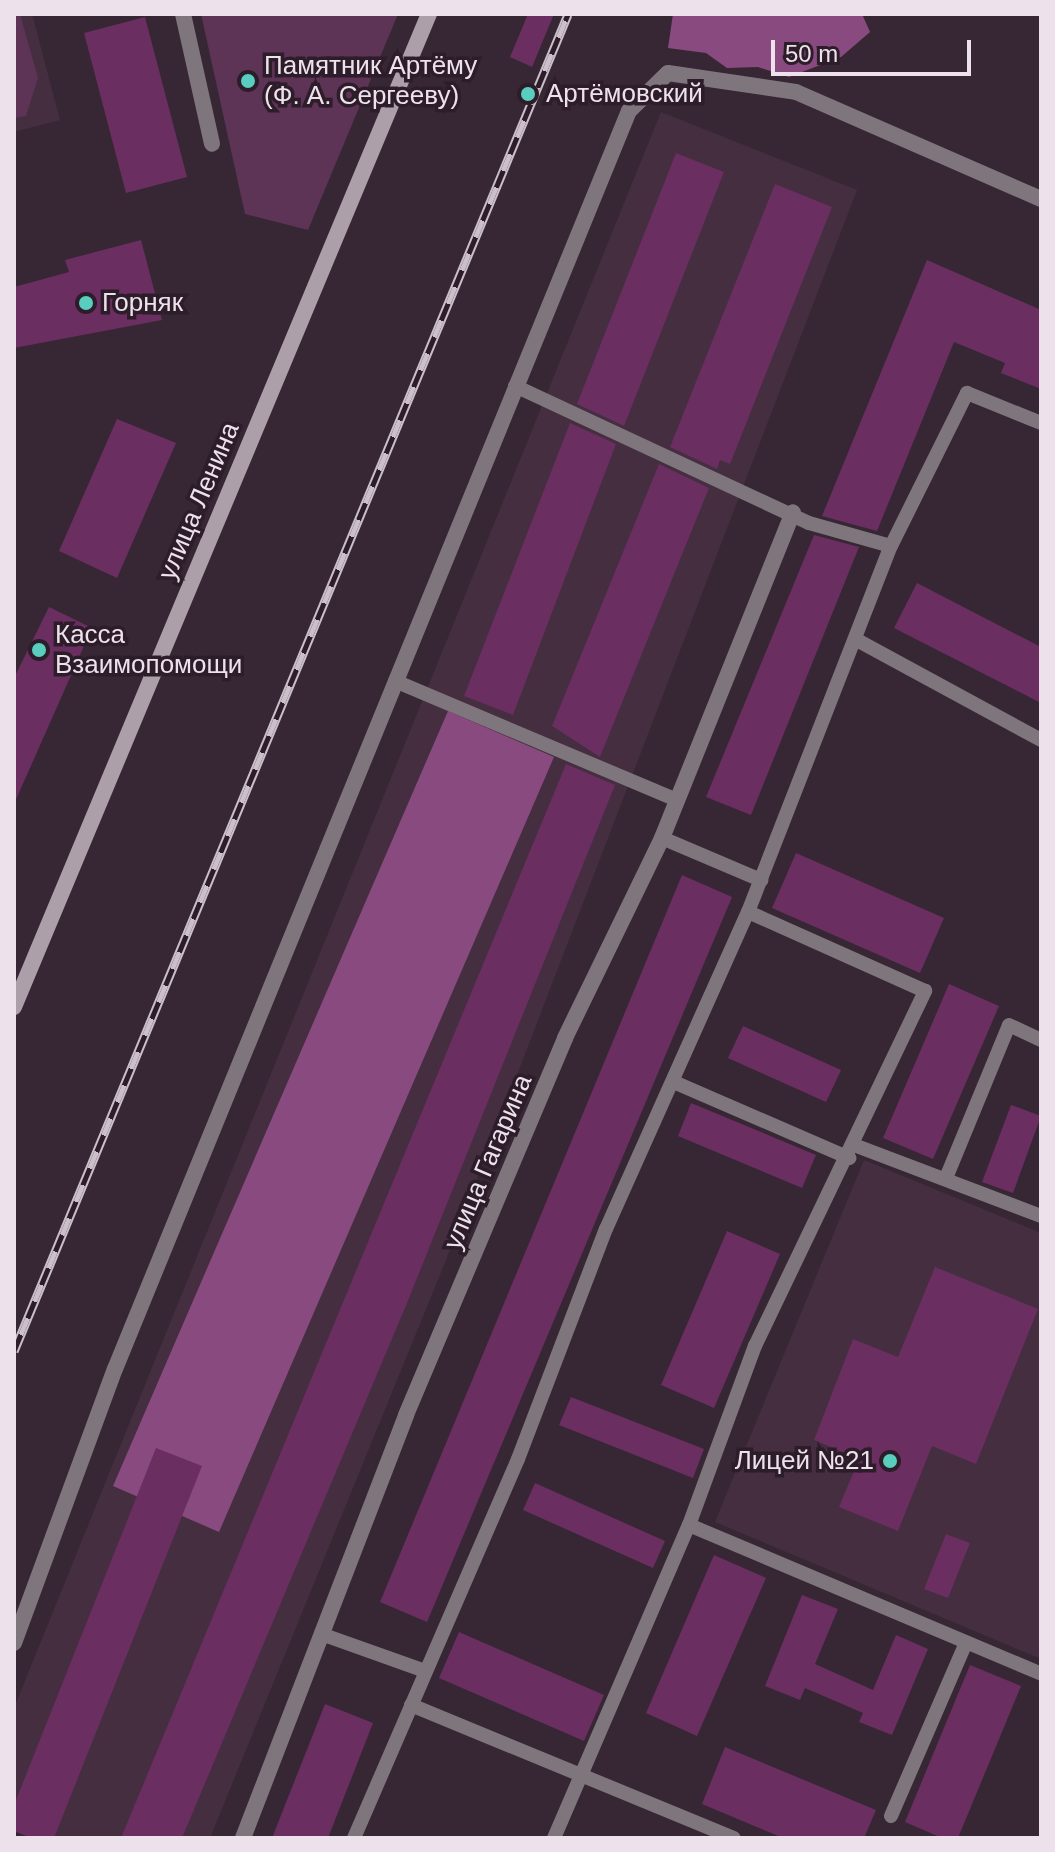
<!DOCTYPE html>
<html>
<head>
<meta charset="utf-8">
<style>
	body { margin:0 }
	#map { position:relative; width:1055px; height:1852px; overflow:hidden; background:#372734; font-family:Helvetica,sans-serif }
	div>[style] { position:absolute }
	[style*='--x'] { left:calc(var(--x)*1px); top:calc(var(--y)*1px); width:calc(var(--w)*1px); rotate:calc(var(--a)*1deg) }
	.built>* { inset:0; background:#442e40 }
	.green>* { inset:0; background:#5d3356 }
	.forest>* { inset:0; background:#894b7f }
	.building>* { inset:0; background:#6a2e61 }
	.lane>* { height:14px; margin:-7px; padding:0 7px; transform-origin:7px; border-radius:7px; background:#7f767d }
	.street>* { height:16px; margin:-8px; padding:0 8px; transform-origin:8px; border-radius:8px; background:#7f767d }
	.secondary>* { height:16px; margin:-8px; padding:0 8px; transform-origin:8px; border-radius:8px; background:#ad9faa }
	.rail>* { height:9px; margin-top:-4.5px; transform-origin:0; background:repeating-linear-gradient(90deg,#2d1d2a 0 18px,#cbbfc9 0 36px); box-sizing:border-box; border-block:2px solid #cbbfc9 }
	.dots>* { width:22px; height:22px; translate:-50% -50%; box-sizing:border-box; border:4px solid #2d1d2a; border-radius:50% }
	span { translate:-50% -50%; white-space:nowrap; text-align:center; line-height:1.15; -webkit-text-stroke:7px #2d1d2a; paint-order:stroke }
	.poi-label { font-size:26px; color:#ede2eb }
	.left { translate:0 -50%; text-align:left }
	.right { translate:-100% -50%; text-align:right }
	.street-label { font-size:26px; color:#ede2eb }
	.frame { position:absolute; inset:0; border:16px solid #ede2eb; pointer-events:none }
	.scale { position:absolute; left:771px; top:40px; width:200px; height:36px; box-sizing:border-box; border:4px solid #ede2eb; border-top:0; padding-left:10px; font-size:24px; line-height:28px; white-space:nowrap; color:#ede2eb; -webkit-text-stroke:6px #2d1d2a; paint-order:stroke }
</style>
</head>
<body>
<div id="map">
	<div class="built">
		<div style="clip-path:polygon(14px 14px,32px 14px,60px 120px,14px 132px)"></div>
		<div style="clip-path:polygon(661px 112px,857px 190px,444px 1265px,210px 1838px,55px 1838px,14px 1821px,14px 1708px)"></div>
		<div style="clip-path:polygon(864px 1160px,1041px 1233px,1041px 1659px,715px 1522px)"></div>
	</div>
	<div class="green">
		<div style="clip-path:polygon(14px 14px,20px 14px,38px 78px,26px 116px,14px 118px)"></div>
		<div style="clip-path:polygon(201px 14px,398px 14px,308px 230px,245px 214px)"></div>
	</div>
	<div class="forest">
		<div style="clip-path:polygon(673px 14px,862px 14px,870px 32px,841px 57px,789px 77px,758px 67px,727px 68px,706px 53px,668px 48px)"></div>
		<div style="clip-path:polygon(448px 711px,554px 757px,219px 1532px,113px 1486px)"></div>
	</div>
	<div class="building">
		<div style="clip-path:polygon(528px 14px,554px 14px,532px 67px,510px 57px)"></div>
		<div style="clip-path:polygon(145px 17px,187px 177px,126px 193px,84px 33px)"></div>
		<div style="clip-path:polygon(676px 153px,724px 172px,624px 426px,577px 404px)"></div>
		<div style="clip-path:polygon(775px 184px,832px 207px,730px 464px,720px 460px,717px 469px,670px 447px)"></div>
		<div style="clip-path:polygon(141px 240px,162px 320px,14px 348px,14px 287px,69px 272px,65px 260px)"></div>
		<div style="clip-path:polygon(927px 260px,1041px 310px,1041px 389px,1001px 373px,1005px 363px,954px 342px,877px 531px,822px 516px)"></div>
		<div style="clip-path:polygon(117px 419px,176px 443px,117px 578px,59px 551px)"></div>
		<div style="clip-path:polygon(570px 423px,616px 444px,513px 715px,464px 696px)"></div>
		<div style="clip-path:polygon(659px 464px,709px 488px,600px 757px,552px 726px)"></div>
		<div style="clip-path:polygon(814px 535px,859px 547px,751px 815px,706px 797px)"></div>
		<div style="clip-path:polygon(917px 583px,1041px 647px,1041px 703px,894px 628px)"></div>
		<div style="clip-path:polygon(49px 607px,92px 628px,14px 804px,14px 678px)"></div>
		<div style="clip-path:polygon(566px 764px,615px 785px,407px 1303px,182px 1838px,121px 1838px)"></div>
		<div style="clip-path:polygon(796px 853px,944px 918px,920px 973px,772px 908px)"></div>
		<div style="clip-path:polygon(682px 875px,732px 897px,427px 1622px,380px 1602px)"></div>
		<div style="clip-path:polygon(949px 984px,999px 1006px,933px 1159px,883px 1138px)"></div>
		<div style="clip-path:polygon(743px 1026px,841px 1070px,826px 1102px,728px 1058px)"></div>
		<div style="clip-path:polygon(691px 1103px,816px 1155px,802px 1188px,678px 1136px)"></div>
		<div style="clip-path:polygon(1011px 1105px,1041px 1116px,1013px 1193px,982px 1182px)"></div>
		<div style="clip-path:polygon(727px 1231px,780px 1254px,714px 1408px,661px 1385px)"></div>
		<div style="clip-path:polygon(935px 1267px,1038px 1309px,976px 1464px,932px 1446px,898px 1531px,839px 1507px,859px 1459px,814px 1440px,853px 1339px,898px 1357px)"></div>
		<div style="clip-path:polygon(571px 1397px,704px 1449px,693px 1478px,559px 1425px)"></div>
		<div style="clip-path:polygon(156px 1448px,202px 1466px,54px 1838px,31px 1838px,14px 1831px,14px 1805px)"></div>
		<div style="clip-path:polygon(535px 1483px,665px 1541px,653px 1568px,523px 1510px)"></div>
		<div style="clip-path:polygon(946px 1534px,970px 1543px,948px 1598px,924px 1589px)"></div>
		<div style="clip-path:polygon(714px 1555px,766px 1578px,697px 1736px,646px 1713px)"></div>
		<div style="clip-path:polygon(802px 1595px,838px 1609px,815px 1664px,873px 1690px,896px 1635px,928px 1649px,892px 1735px,859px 1722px,863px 1713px,805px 1688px,800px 1700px,765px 1686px)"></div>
		<div style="clip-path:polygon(459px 1632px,604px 1695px,584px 1741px,439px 1678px)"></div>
		<div style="clip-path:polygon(970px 1665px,1021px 1686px,958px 1838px,942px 1838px,905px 1822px)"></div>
		<div style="clip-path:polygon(325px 1704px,373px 1723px,328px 1838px,272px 1838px)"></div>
		<div style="clip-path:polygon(725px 1747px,876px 1810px,864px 1838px,783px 1838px,702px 1804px)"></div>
	</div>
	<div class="lane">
		<div style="--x:515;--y:386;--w:324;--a:25"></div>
		<div style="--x:809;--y:523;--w:85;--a:15.7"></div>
		<div style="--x:855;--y:639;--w:212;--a:28.5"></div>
		<div style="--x:395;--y:681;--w:306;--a:22.9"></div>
		<div style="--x:662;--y:838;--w:108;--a:23"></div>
		<div style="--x:676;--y:1083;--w:189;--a:23.4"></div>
		<div style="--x:854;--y:1145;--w:200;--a:20.8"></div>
		<div style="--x:946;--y:1178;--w:165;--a:-67.6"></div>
		<div style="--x:1009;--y:1025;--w:35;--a:25"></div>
		<div style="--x:689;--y:1525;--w:382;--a:22.9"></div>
		<div style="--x:324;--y:1635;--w:107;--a:19.6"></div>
		<div style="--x:411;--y:1705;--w:349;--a:22.4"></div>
		<div style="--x:891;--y:1816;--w:189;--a:-66.6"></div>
		<div style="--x:354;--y:1838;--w:413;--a:-66.6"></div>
		<div style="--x:518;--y:1459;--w:246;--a:-69.1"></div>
		<div style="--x:606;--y:1229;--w:347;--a:-65.9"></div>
		<div style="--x:748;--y:912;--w:393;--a:-68.7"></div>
		<div style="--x:891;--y:546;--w:171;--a:-63.6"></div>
		<div style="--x:967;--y:393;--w:80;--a:22.1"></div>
		<div style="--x:554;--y:1838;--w:341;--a:-66.7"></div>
		<div style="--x:689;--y:1525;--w:191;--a:-69.8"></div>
		<div style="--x:755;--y:1346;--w:394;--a:-64.4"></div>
		<div style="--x:925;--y:991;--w:194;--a:-155.9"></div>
	</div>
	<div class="street">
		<div style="--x:183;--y:14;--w:133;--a:77.4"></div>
		<div style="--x:14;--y:1643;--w:292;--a:-69.8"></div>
		<div style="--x:115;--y:1369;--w:1359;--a:-67.78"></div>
		<div style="--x:629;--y:111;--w:54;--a:-44.3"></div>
		<div style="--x:668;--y:73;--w:129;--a:8.4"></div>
		<div style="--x:796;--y:92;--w:267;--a:23.6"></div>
		<div style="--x:243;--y:1838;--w:453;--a:-68.9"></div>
		<div style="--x:406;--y:1415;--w:409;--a:-67.1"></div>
		<div style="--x:565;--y:1038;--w:222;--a:-64.1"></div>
		<div style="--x:662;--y:838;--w:351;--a:-68.1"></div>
	</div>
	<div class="secondary">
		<div style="--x:14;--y:1007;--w:1076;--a:-67.32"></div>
	</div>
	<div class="rail">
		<div style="--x:14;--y:1351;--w:1447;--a:-67.49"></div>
	</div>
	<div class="dots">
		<div style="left:248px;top:81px;background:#59cebf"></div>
		<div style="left:528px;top:94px;background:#59cebf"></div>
		<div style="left:86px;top:303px;background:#59cebf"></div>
		<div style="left:39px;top:650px;background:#59cebf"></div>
		<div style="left:890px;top:1461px;background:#59cebf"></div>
	</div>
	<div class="poi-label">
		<span class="left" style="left:264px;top:81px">Памятник Артёму<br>(Ф. А. Сергееву)</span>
		<span class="left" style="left:546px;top:94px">Артёмовский</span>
		<span class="left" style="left:102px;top:303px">Горняк</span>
		<span class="left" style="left:55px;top:650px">Касса<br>Взаимопомощи</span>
		<span class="right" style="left:874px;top:1461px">Лицей №21</span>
	</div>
	<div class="street-label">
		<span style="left:199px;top:501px;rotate:-67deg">улица Ленина</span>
		<span style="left:488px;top:1162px;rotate:-67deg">улица Гагарина</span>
	</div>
	<div class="frame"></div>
	<div class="scale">50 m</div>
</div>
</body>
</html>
